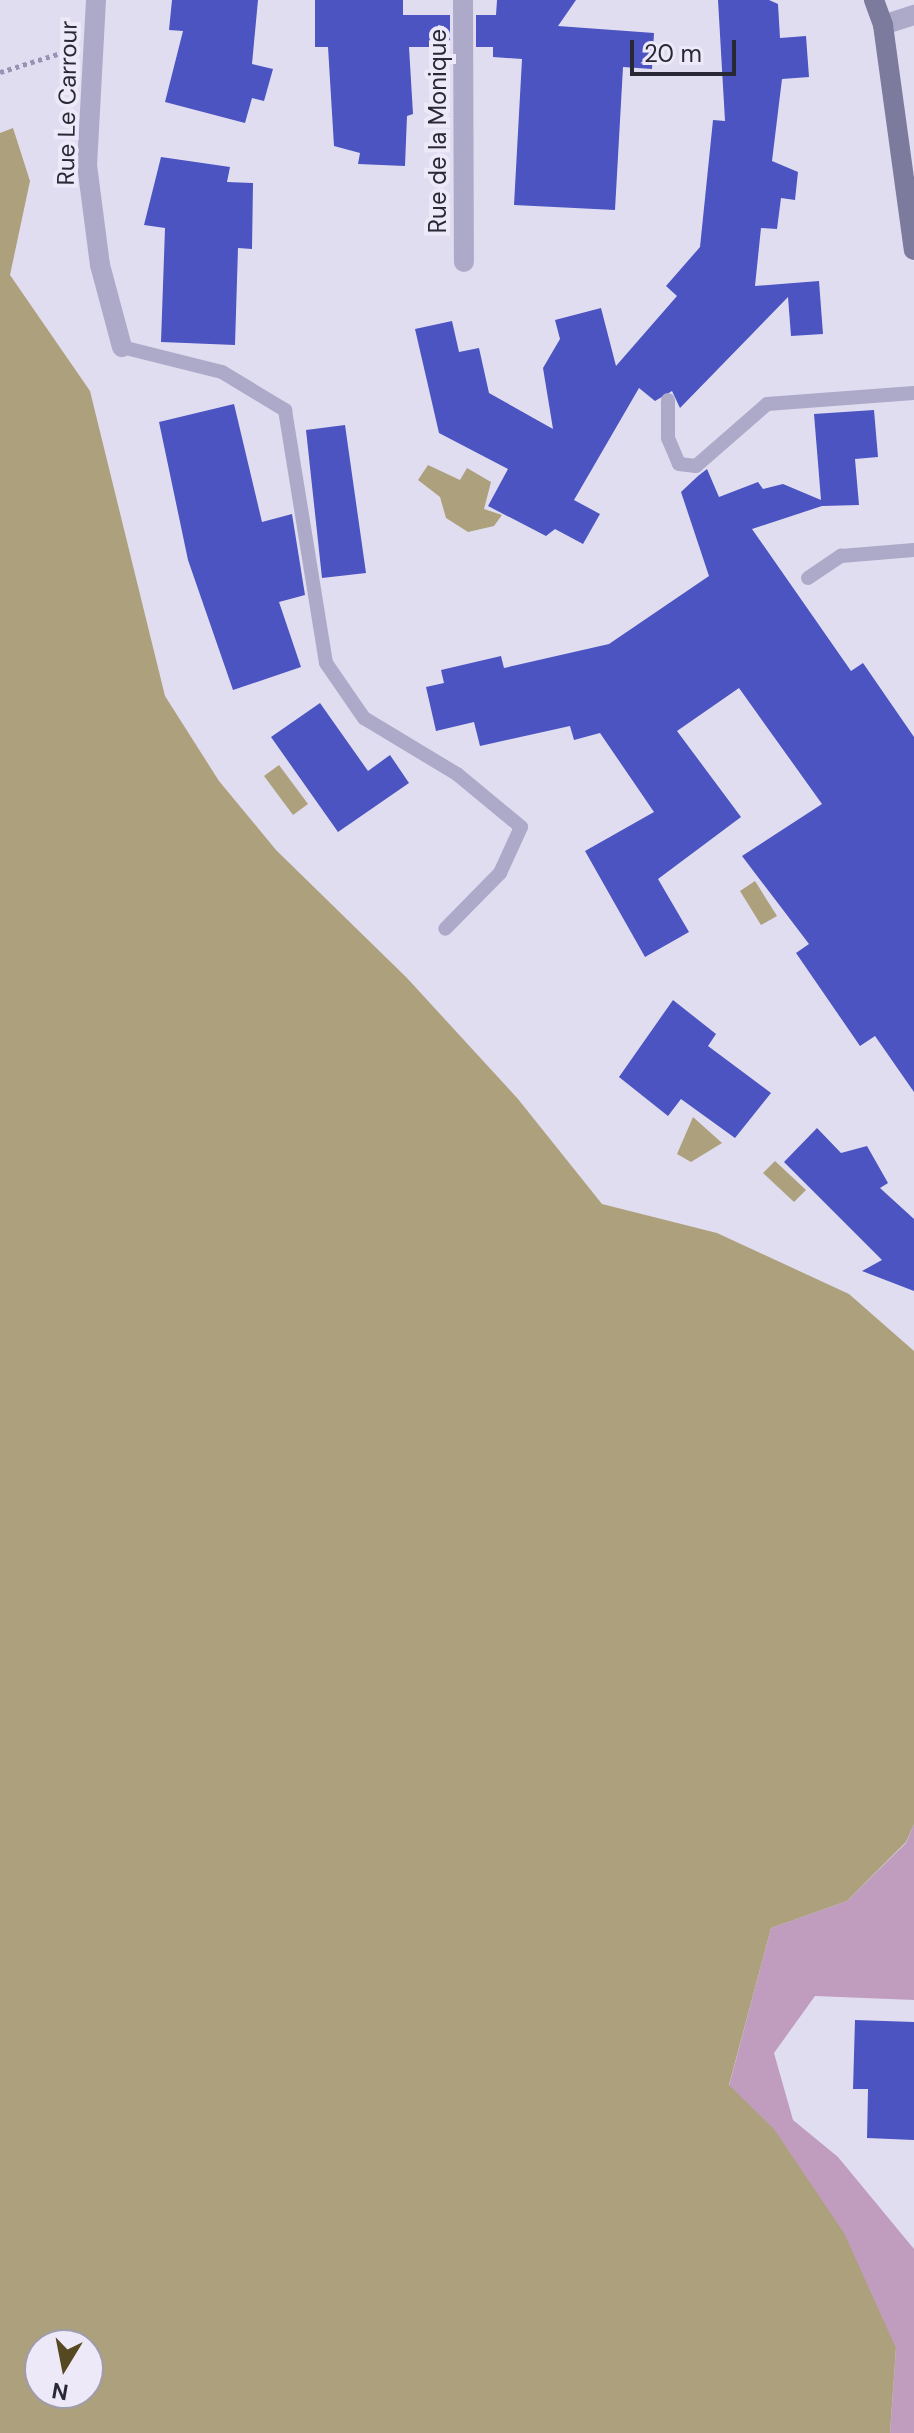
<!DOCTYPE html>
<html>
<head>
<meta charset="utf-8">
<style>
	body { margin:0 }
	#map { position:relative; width:914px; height:2433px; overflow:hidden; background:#e1ddf1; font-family:"DM Sans",sans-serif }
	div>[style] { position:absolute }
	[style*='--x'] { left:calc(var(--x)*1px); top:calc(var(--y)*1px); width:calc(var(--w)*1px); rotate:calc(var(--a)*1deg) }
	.green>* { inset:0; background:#c09dbf }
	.water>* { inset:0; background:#ada07d }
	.building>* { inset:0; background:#4b54c1 }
	.path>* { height:5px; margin-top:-2.5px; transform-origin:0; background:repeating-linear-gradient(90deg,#9793b5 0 4px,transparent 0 8px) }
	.lane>* { height:14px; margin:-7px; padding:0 7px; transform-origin:7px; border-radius:7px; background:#ada9c9 }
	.street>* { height:20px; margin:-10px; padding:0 10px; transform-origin:10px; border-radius:10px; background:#ada9c9 }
	.secondary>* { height:20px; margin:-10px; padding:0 10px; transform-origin:10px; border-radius:10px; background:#7c7a9d }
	span { translate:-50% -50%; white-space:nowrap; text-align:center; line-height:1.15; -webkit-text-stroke:8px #ede9f9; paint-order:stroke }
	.street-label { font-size:24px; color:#292936 }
	.north { position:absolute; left:24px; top:2329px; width:80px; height:80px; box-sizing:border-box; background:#ede9f9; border:2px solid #9f9cab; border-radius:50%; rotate:190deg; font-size:22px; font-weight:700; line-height:32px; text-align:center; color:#292936 }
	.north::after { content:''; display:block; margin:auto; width:28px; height:36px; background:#564820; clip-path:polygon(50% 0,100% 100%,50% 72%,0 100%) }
	.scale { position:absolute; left:630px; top:40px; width:106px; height:36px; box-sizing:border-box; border:4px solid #292936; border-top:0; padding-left:10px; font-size:24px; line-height:28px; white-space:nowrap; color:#292936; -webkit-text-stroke:6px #ede9f9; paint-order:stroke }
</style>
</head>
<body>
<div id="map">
	<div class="green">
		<div style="clip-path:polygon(914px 1824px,914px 2000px,815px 1996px,774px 2053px,793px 2120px,838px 2157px,914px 2249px,914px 2433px,890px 2433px,896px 2348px,729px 2086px,771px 1928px,847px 1901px,906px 1843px)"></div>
	</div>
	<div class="water">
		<div style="clip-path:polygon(evenodd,13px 128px,30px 181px,10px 275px,90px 391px,165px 696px,219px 781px,276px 850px,407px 978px,518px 1099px,602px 1204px,717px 1233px,849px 1294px,914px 1351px,914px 1824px,906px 1842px,847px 1901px,771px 1928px,729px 2085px,774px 2129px,844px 2233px,896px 2348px,890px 2433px,0 2433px,0 133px,13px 128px,40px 2345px,88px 2345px,88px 2393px,40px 2393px,40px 2345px)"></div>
		<div style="clip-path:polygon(428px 465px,460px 480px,467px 468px,491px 482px,484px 509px,502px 515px,494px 526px,468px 532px,446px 518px,440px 497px,418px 480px)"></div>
		<div style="clip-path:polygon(279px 765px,308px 804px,293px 815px,264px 776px)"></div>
		<div style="clip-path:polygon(755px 881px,777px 916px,761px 925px,740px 891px)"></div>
		<div style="clip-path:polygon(693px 1117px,722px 1143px,691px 1162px,677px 1154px)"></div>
		<div style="clip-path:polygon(775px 1161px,806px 1190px,794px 1202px,763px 1173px)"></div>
	</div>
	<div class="building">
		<div style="clip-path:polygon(172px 0,258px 0,252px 64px,273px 69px,264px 101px,252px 98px,245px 123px,165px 102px,183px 31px,169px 30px)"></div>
		<div style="clip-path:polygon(315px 0,403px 0,403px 15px,450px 15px,450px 47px,409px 47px,413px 114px,407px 116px,405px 166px,358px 164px,360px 153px,334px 146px,328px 47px,315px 47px)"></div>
		<div style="clip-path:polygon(497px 0,576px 0,558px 26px,654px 33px,652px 69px,623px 67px,615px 210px,514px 205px,522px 59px,493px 57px,493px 47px,476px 47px,476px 15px,496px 15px)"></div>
		<div style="clip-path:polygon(718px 0,769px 0,778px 4px,780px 38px,806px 36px,809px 77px,782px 79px,772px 161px,798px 172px,795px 200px,781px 198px,777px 229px,761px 228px,755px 286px,819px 281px,823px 334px,791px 336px,788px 297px,680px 408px,672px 391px,655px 401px,639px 388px,574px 500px,600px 514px,583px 544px,555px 529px,546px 536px,488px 506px,508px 469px,439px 433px,415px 329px,452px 321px,459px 352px,479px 348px,489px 393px,553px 429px,543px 368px,560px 339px,555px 320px,601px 308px,616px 366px,677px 296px,666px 286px,700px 247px,713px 120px,725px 121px)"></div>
		<div style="clip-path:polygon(161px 157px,230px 167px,227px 182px,253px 183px,252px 249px,238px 248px,235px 345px,161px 342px,165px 228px,144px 225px)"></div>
		<div style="clip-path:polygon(234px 404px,262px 522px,292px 514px,305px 595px,279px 602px,301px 667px,233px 690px,188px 560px,159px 422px)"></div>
		<div style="clip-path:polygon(874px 410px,878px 457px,855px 459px,859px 505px,822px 506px,752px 529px,851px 671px,863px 663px,914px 737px,914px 1092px,875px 1036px,860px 1046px,796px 953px,809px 944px,742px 856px,822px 804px,739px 688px,677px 731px,741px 817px,658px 879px,689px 932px,645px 957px,585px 851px,654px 812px,600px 733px,574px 740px,570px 726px,480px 746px,474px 722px,436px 731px,426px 687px,444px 683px,441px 670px,501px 656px,504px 668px,609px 644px,709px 576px,681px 492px,698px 476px,707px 469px,719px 497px,758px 482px,763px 489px,783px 484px,821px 500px,814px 414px)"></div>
		<div style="clip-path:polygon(345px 425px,366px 573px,322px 578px,306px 430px)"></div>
		<div style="clip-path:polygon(320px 703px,368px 771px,390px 755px,409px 783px,338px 832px,271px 737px)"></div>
		<div style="clip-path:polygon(673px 1000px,716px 1034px,708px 1046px,771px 1093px,735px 1138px,681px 1099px,668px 1116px,619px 1077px)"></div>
		<div style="clip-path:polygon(817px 1128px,841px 1153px,867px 1146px,888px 1183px,880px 1188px,914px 1219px,914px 1291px,862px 1271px,882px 1260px,784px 1162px)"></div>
		<div style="clip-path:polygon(855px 2020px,914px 2022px,914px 2140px,867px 2138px,868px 2089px,853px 2089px)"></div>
	</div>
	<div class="path">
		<div style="--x:0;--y:72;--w:70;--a:-17.4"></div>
	</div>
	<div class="lane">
		<div style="--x:122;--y:347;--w:103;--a:14"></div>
		<div style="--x:222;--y:372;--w:74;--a:31.1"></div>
		<div style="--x:285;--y:410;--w:256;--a:80.8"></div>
		<div style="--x:326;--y:663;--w:67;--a:55.4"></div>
		<div style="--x:364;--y:718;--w:109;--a:31.1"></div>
		<div style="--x:457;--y:774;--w:83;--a:39.6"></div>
		<div style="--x:521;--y:827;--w:51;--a:114.5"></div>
		<div style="--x:500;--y:873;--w:78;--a:134.5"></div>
		<div style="--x:668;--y:400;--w:38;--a:90"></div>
		<div style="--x:668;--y:438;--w:28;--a:67"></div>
		<div style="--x:679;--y:464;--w:17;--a:7"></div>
		<div style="--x:696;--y:466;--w:94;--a:-41.1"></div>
		<div style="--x:767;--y:404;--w:147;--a:-4.3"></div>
		<div style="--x:808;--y:578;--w:40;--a:-34"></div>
		<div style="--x:841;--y:556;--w:73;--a:-4.7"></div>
	</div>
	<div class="street">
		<div style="--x:96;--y:0;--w:165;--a:93.1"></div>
		<div style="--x:87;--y:165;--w:101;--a:82.6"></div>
		<div style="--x:100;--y:265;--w:85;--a:75"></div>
		<div style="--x:463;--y:0;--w:262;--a:89.8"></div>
		<div style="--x:883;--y:25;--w:33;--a:-18"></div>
	</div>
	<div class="secondary">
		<div style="--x:874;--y:0;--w:27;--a:70"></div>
		<div style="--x:883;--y:25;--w:227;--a:82.2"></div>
	</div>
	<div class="street-label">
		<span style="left:67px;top:103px;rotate:-89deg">Rue Le Carrour</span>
		<span style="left:438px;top:131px;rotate:-90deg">Rue de la Monique</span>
	</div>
	<div class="north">N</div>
	<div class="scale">20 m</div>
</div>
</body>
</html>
